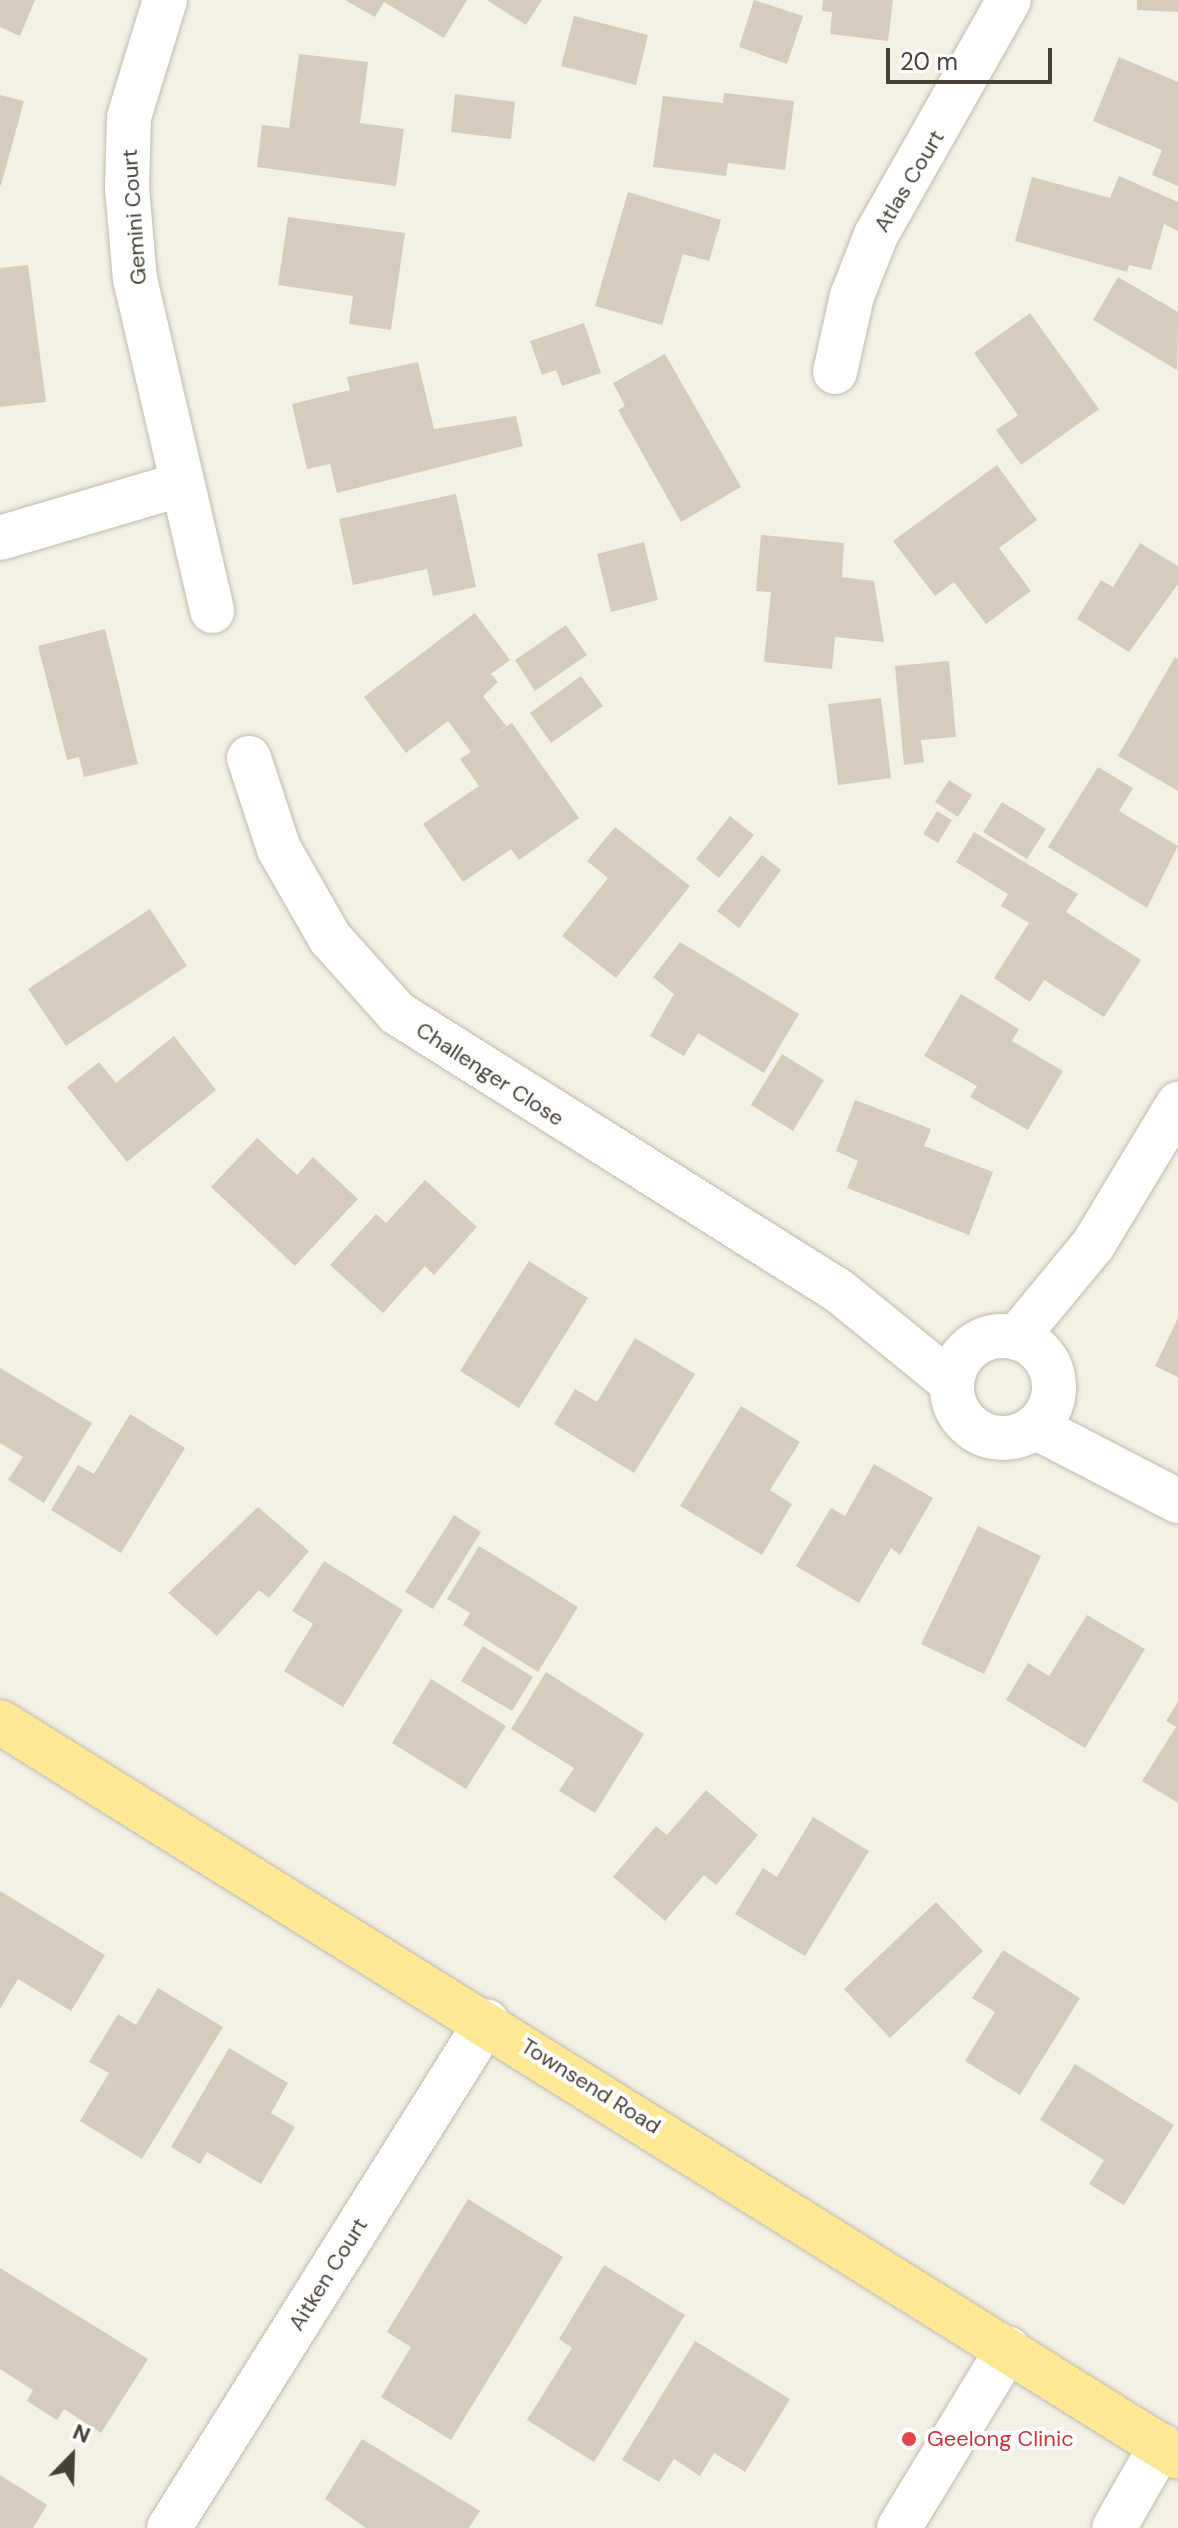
<!DOCTYPE html>
<html>
<head>
<meta charset="utf-8">
<style>
	body { margin:0 }
	#map { position:relative; width:1178px; height:2528px; overflow:hidden; background:#f3f0e6; font-family:"DM Sans",sans-serif }
	div>[style] { position:absolute }
	[style*='--x'] { left:calc(var(--x)*1px); top:calc(var(--y)*1px); width:calc(var(--w)*1px); rotate:calc(var(--a)*1deg) }
	.building>* { inset:0; background:#d5ccbb }
	.roads { filter:drop-shadow(0 0 2px #c1bbab) drop-shadow(0 0 2px #c1bbab) }
	.minor>* { height:44px; margin:-22px; padding:0 22px; transform-origin:22px; border-radius:22px; background:#fff }
	.minor>.ring { margin:-22px; padding:0; box-sizing:content-box; background:none; border:44px solid #fff; border-radius:50% }
	.major>* { height:44px; margin:-22px; padding:0 22px; transform-origin:22px; border-radius:22px; background:#fee894 }
	.dots>* { width:22px; height:22px; translate:-50% -50%; box-sizing:border-box; border:4px solid #fff; border-radius:50% }
	span { translate:-50% -50%; white-space:nowrap; text-align:center; line-height:1.15; -webkit-text-stroke:8px #fff; paint-order:stroke }
	.street-label { font-size:22px; color:#464035 }
	.health-label { font-size:22px; color:#be3a42 }
	.left { translate:0 -50%; text-align:left }
	.north { position:absolute; left:32px; top:2416px; width:80px; height:80px; -webkit-text-stroke:6px #fff; paint-order:stroke; rotate:23deg; font-size:22px; font-weight:700; line-height:32px; text-align:center; color:#464035 }
	.north::after { content:''; display:block; margin:auto; width:28px; height:36px; background:#464035; clip-path:polygon(50% 0,100% 100%,50% 72%,0 100%) }
	.scale { position:absolute; left:886px; top:48px; width:166px; height:36px; box-sizing:border-box; border:4px solid #464035; border-top:0; padding-left:10px; font-size:24px; line-height:28px; white-space:nowrap; color:#464035; -webkit-text-stroke:6px #fff; paint-order:stroke }
</style>
</head>
<body>
<div id="map">
	<div class="building">
		<div style="clip-path:polygon(0 0,35px 0,20px 36px,0 27px)"></div>
		<div style="clip-path:polygon(345px 0,467px 0,444px 38px,384px 2px,375px 17px)"></div>
		<div style="clip-path:polygon(487px 0,542px 0,526px 25px)"></div>
		<div style="clip-path:polygon(754px 0,803px 16px,787px 64px,739px 47px)"></div>
		<div style="clip-path:polygon(823px 0,893px 0,888px 41px,830px 34px,832px 12px,822px 11px)"></div>
		<div style="clip-path:polygon(1137px 0,1178px 0,1178px 12px,1137px 10px)"></div>
		<div style="clip-path:polygon(574px 16px,648px 35px,636px 85px,561px 66px)"></div>
		<div style="clip-path:polygon(299px 54px,368px 62px,360px 123px,404px 129px,396px 186px,257px 167px,262px 125px,289px 128px)"></div>
		<div style="clip-path:polygon(1119px 57px,1178px 82px,1178px 186px,1152px 175px,1162px 150px,1093px 121px)"></div>
		<div style="clip-path:polygon(724px 93px,794px 101px,785px 170px,728px 163px,726px 176px,653px 167px,663px 96px,723px 103px)"></div>
		<div style="clip-path:polygon(455px 94px,515px 102px,511px 139px,451px 132px)"></div>
		<div style="clip-path:polygon(0 95px,24px 101px,1px 185px,0 185px)"></div>
		<div style="clip-path:polygon(1119px 176px,1178px 202px,1178px 231px,1164px 224px,1151px 270px,1129px 265px,1127px 272px,1015px 241px,1032px 177px,1110px 198px)"></div>
		<div style="clip-path:polygon(628px 192px,721px 220px,709px 261px,683px 254px,662px 325px,595px 306px)"></div>
		<div style="clip-path:polygon(288px 217px,405px 233px,391px 330px,349px 324px,353px 296px,278px 285px)"></div>
		<div style="clip-path:polygon(28px 265px,46px 402px,0 407px,0 268px)"></div>
		<div style="clip-path:polygon(1118px 277px,1178px 312px,1177px 370px,1093px 320px)"></div>
		<div style="clip-path:polygon(1030px 313px,1099px 409px,1021px 465px,996px 430px,1018px 415px,974px 353px)"></div>
		<div style="clip-path:polygon(584px 323px,601px 373px,562px 386px,556px 370px,542px 375px,530px 341px)"></div>
		<div style="clip-path:polygon(665px 354px,741px 487px,681px 522px,618px 410px,625px 406px,613px 383px)"></div>
		<div style="clip-path:polygon(418px 362px,434px 429px,516px 416px,523px 446px,337px 493px,330px 464px,307px 469px,292px 404px,350px 390px,347px 377px)"></div>
		<div style="clip-path:polygon(997px 465px,1037px 520px,999px 548px,1031px 591px,986px 624px,954px 582px,935px 596px,893px 541px)"></div>
		<div style="clip-path:polygon(456px 494px,476px 587px,433px 596px,427px 569px,353px 585px,339px 519px)"></div>
		<div style="clip-path:polygon(761px 535px,844px 543px,842px 577px,874px 581px,884px 642px,835px 637px,832px 669px,764px 662px,771px 592px,756px 591px)"></div>
		<div style="clip-path:polygon(644px 542px,658px 600px,611px 612px,597px 554px)"></div>
		<div style="clip-path:polygon(1140px 543px,1178px 566px,1178px 584px,1129px 652px,1077px 619px,1101px 580px,1113px 587px)"></div>
		<div style="clip-path:polygon(475px 613px,510px 660px,491px 674px,498px 682px,483px 696px,506px 726px,494px 734px,512px 723px,579px 818px,519px 860px,511px 849px,463px 882px,423px 824px,479px 786px,460px 759px,471px 752px,448px 721px,406px 753px,364px 697px)"></div>
		<div style="clip-path:polygon(566px 625px,587px 655px,535px 691px,515px 660px)"></div>
		<div style="clip-path:polygon(105px 629px,138px 764px,84px 777px,79px 757px,67px 760px,38px 646px)"></div>
		<div style="clip-path:polygon(1175px 657px,1178px 659px,1178px 791px,1118px 756px)"></div>
		<div style="clip-path:polygon(949px 661px,956px 737px,921px 740px,924px 762px,904px 765px,895px 666px)"></div>
		<div style="clip-path:polygon(581px 676px,603px 706px,551px 743px,530px 713px)"></div>
		<div style="clip-path:polygon(881px 698px,891px 778px,838px 785px,828px 704px)"></div>
		<div style="clip-path:polygon(1098px 767px,1133px 788px,1119px 811px,1178px 846px,1147px 908px,1048px 847px)"></div>
		<div style="clip-path:polygon(949px 780px,972px 795px,958px 817px,935px 802px)"></div>
		<div style="clip-path:polygon(1002px 802px,1046px 829px,1027px 859px,983px 832px)"></div>
		<div style="clip-path:polygon(937px 811px,952px 820px,938px 843px,923px 834px)"></div>
		<div style="clip-path:polygon(730px 816px,754px 835px,719px 878px,696px 859px)"></div>
		<div style="clip-path:polygon(615px 827px,690px 886px,616px 978px,562px 936px,608px 878px,587px 861px)"></div>
		<div style="clip-path:polygon(974px 832px,1078px 894px,1066px 912px,1141px 960px,1104px 1017px,1044px 980px,1030px 1002px,994px 978px,1029px 923px,1001px 906px,1008px 894px,956px 862px)"></div>
		<div style="clip-path:polygon(762px 855px,781px 870px,739px 928px,717px 911px)"></div>
		<div style="clip-path:polygon(150px 909px,187px 966px,66px 1046px,28px 989px)"></div>
		<div style="clip-path:polygon(680px 942px,799px 1014px,764px 1073px,698px 1033px,684px 1056px,650px 1036px,674px 994px,653px 977px)"></div>
		<div style="clip-path:polygon(961px 994px,1019px 1029px,1012px 1041px,1063px 1071px,1028px 1130px,970px 1097px,977px 1086px,924px 1056px)"></div>
		<div style="clip-path:polygon(174px 1036px,216px 1090px,127px 1162px,67px 1087px,99px 1062px,116px 1083px)"></div>
		<div style="clip-path:polygon(782px 1054px,824px 1080px,793px 1131px,751px 1105px)"></div>
		<div style="clip-path:polygon(855px 1100px,931px 1129px,924px 1146px,993px 1172px,969px 1235px,847px 1188px,858px 1161px,836px 1151px)"></div>
		<div style="clip-path:polygon(257px 1138px,297px 1175px,313px 1157px,358px 1199px,295px 1266px,211px 1187px)"></div>
		<div style="clip-path:polygon(425px 1180px,477px 1227px,434px 1275px,425px 1266px,383px 1313px,330px 1265px,376px 1214px,386px 1223px)"></div>
		<div style="clip-path:polygon(529px 1261px,588px 1298px,519px 1408px,460px 1371px)"></div>
		<div style="clip-path:polygon(1178px 1318px,1178px 1377px,1155px 1366px)"></div>
		<div style="clip-path:polygon(635px 1338px,695px 1374px,634px 1473px,554px 1424px,575px 1389px,597px 1402px)"></div>
		<div style="clip-path:polygon(0 1368px,92px 1423px,44px 1503px,8px 1480px,23px 1457px,0 1443px)"></div>
		<div style="clip-path:polygon(741px 1406px,800px 1442px,770px 1490px,792px 1504px,762px 1555px,680px 1506px)"></div>
		<div style="clip-path:polygon(130px 1414px,185px 1448px,121px 1553px,51px 1510px,78px 1465px,94px 1474px)"></div>
		<div style="clip-path:polygon(874px 1464px,933px 1498px,900px 1555px,891px 1548px,859px 1603px,796px 1566px,831px 1508px,845px 1516px)"></div>
		<div style="clip-path:polygon(258px 1507px,309px 1551px,269px 1598px,259px 1590px,217px 1636px,168px 1593px)"></div>
		<div style="clip-path:polygon(454px 1515px,481px 1532px,433px 1609px,405px 1592px)"></div>
		<div style="clip-path:polygon(978px 1526px,1041px 1556px,984px 1674px,921px 1644px)"></div>
		<div style="clip-path:polygon(479px 1546px,578px 1607px,538px 1672px,463px 1625px,470px 1613px,447px 1599px)"></div>
		<div style="clip-path:polygon(324px 1561px,403px 1610px,343px 1707px,284px 1671px,313px 1624px,292px 1611px)"></div>
		<div style="clip-path:polygon(1087px 1615px,1145px 1649px,1085px 1748px,1006px 1700px,1028px 1663px,1049px 1676px)"></div>
		<div style="clip-path:polygon(483px 1646px,533px 1677px,512px 1711px,461px 1681px)"></div>
		<div style="clip-path:polygon(546px 1672px,644px 1734px,595px 1813px,559px 1791px,574px 1768px,511px 1729px)"></div>
		<div style="clip-path:polygon(431px 1679px,506px 1726px,466px 1789px,392px 1743px)"></div>
		<div style="clip-path:polygon(1178px 1702px,1178px 1803px,1142px 1781px,1176px 1727px,1166px 1721px)"></div>
		<div style="clip-path:polygon(706px 1790px,758px 1835px,716px 1885px,704px 1875px,665px 1921px,613px 1877px,656px 1826px,667px 1835px)"></div>
		<div style="clip-path:polygon(813px 1817px,869px 1851px,805px 1956px,735px 1914px,763px 1868px,777px 1877px)"></div>
		<div style="clip-path:polygon(0 1891px,105px 1955px,71px 2011px,18px 1979px,0 2009px)"></div>
		<div style="clip-path:polygon(936px 1902px,983px 1951px,890px 2038px,844px 1989px)"></div>
		<div style="clip-path:polygon(1003px 1950px,1080px 1998px,1020px 2095px,965px 2061px,995px 2012px,972px 1998px)"></div>
		<div style="clip-path:polygon(158px 1988px,223px 2027px,142px 2159px,80px 2121px,109px 2073px,89px 2062px,118px 2014px,136px 2025px)"></div>
		<div style="clip-path:polygon(229px 2048px,288px 2083px,271px 2113px,295px 2127px,261px 2184px,207px 2152px,200px 2164px,171px 2147px)"></div>
		<div style="clip-path:polygon(1075px 2064px,1174px 2125px,1124px 2205px,1089px 2184px,1104px 2160px,1040px 2120px)"></div>
		<div style="clip-path:polygon(468px 2199px,563px 2257px,451px 2440px,381px 2397px,411px 2347px,387px 2332px)"></div>
		<div style="clip-path:polygon(604px 2265px,685px 2315px,594px 2462px,527px 2420px,572px 2348px,559px 2339px)"></div>
		<div style="clip-path:polygon(0 2268px,148px 2359px,101px 2433px,64px 2409px,57px 2420px,27px 2401px,33px 2390px,0 2369px)"></div>
		<div style="clip-path:polygon(695px 2341px,790px 2399px,745px 2472px,714px 2453px,700px 2476px,674px 2459px,659px 2482px,622px 2460px)"></div>
		<div style="clip-path:polygon(362px 2439px,480px 2511px,469px 2528px,366px 2528px,325px 2499px)"></div>
		<div style="clip-path:polygon(0 2475px,47px 2505px,33px 2528px,0 2528px)"></div>
	</div>
	<div class="roads">
		<div class="minor">
			<div style="--x:165;--y:0;--w:122;--a:107.1"></div>
			<div style="--x:129;--y:117;--w:71;--a:91.6"></div>
			<div style="--x:127;--y:188;--w:91;--a:85"></div>
			<div style="--x:135;--y:279;--w:341;--a:76.9"></div>
			<div style="--x:835;--y:372;--w:78;--a:-77.4"></div>
			<div style="--x:852;--y:296;--w:66;--a:-68.5"></div>
			<div style="--x:876;--y:235;--w:270;--a:-60.5"></div>
			<div style="--x:0;--y:538;--w:190;--a:-16.5"></div>
			<div style="--x:249;--y:758;--w:96;--a:71.8"></div>
			<div style="--x:279;--y:849;--w:103;--a:60.2"></div>
			<div style="--x:330;--y:938;--w:101;--a:48.2"></div>
			<div style="--x:397;--y:1013;--w:522;--a:32.17"></div>
			<div style="--x:839;--y:1291;--w:144;--a:39.1"></div>
			<div class="ring" style="left:952px;top:1336px;width:58px;height:58px"></div>
			<div style="--x:1016;--y:1338;--w:121;--a:-50.4"></div>
			<div style="--x:1093;--y:1245;--w:165;--a:-58.9"></div>
			<div style="--x:1035;--y:1427;--w:161;--a:27.4"></div>
			<div style="--x:169;--y:2528;--w:598;--a:-57.9"></div>
			<div style="--x:899;--y:2528;--w:210;--a:-58.7"></div>
			<div style="--x:1114;--y:2528;--w:95;--a:-60.2"></div>
		</div>
		<div class="major">
			<div style="--x:0;--y:1722;--w:1388;--a:31.96"></div>
		</div>
	</div>
	<div class="dots">
		<div style="left:909px;top:2439px;background:#e0444e"></div>
	</div>
	<div class="street-label">
		<span style="left:909px;top:181px;rotate:-59deg">Atlas Court</span>
		<span style="left:134px;top:217px;rotate:-94deg">Gemini Court</span>
		<span style="left:490px;top:1074px;rotate:33deg">Challenger Close</span>
		<span style="left:591px;top:2086px;rotate:32deg">Townsend Road</span>
		<span style="left:328px;top:2274px;rotate:-58deg">Aitken Court</span>
	</div>
	<div class="health-label">
		<span class="left" style="left:927px;top:2439px">Geelong Clinic</span>
	</div>
	<div class="north">N</div>
	<div class="scale">20 m</div>
</div>
</body>
</html>
